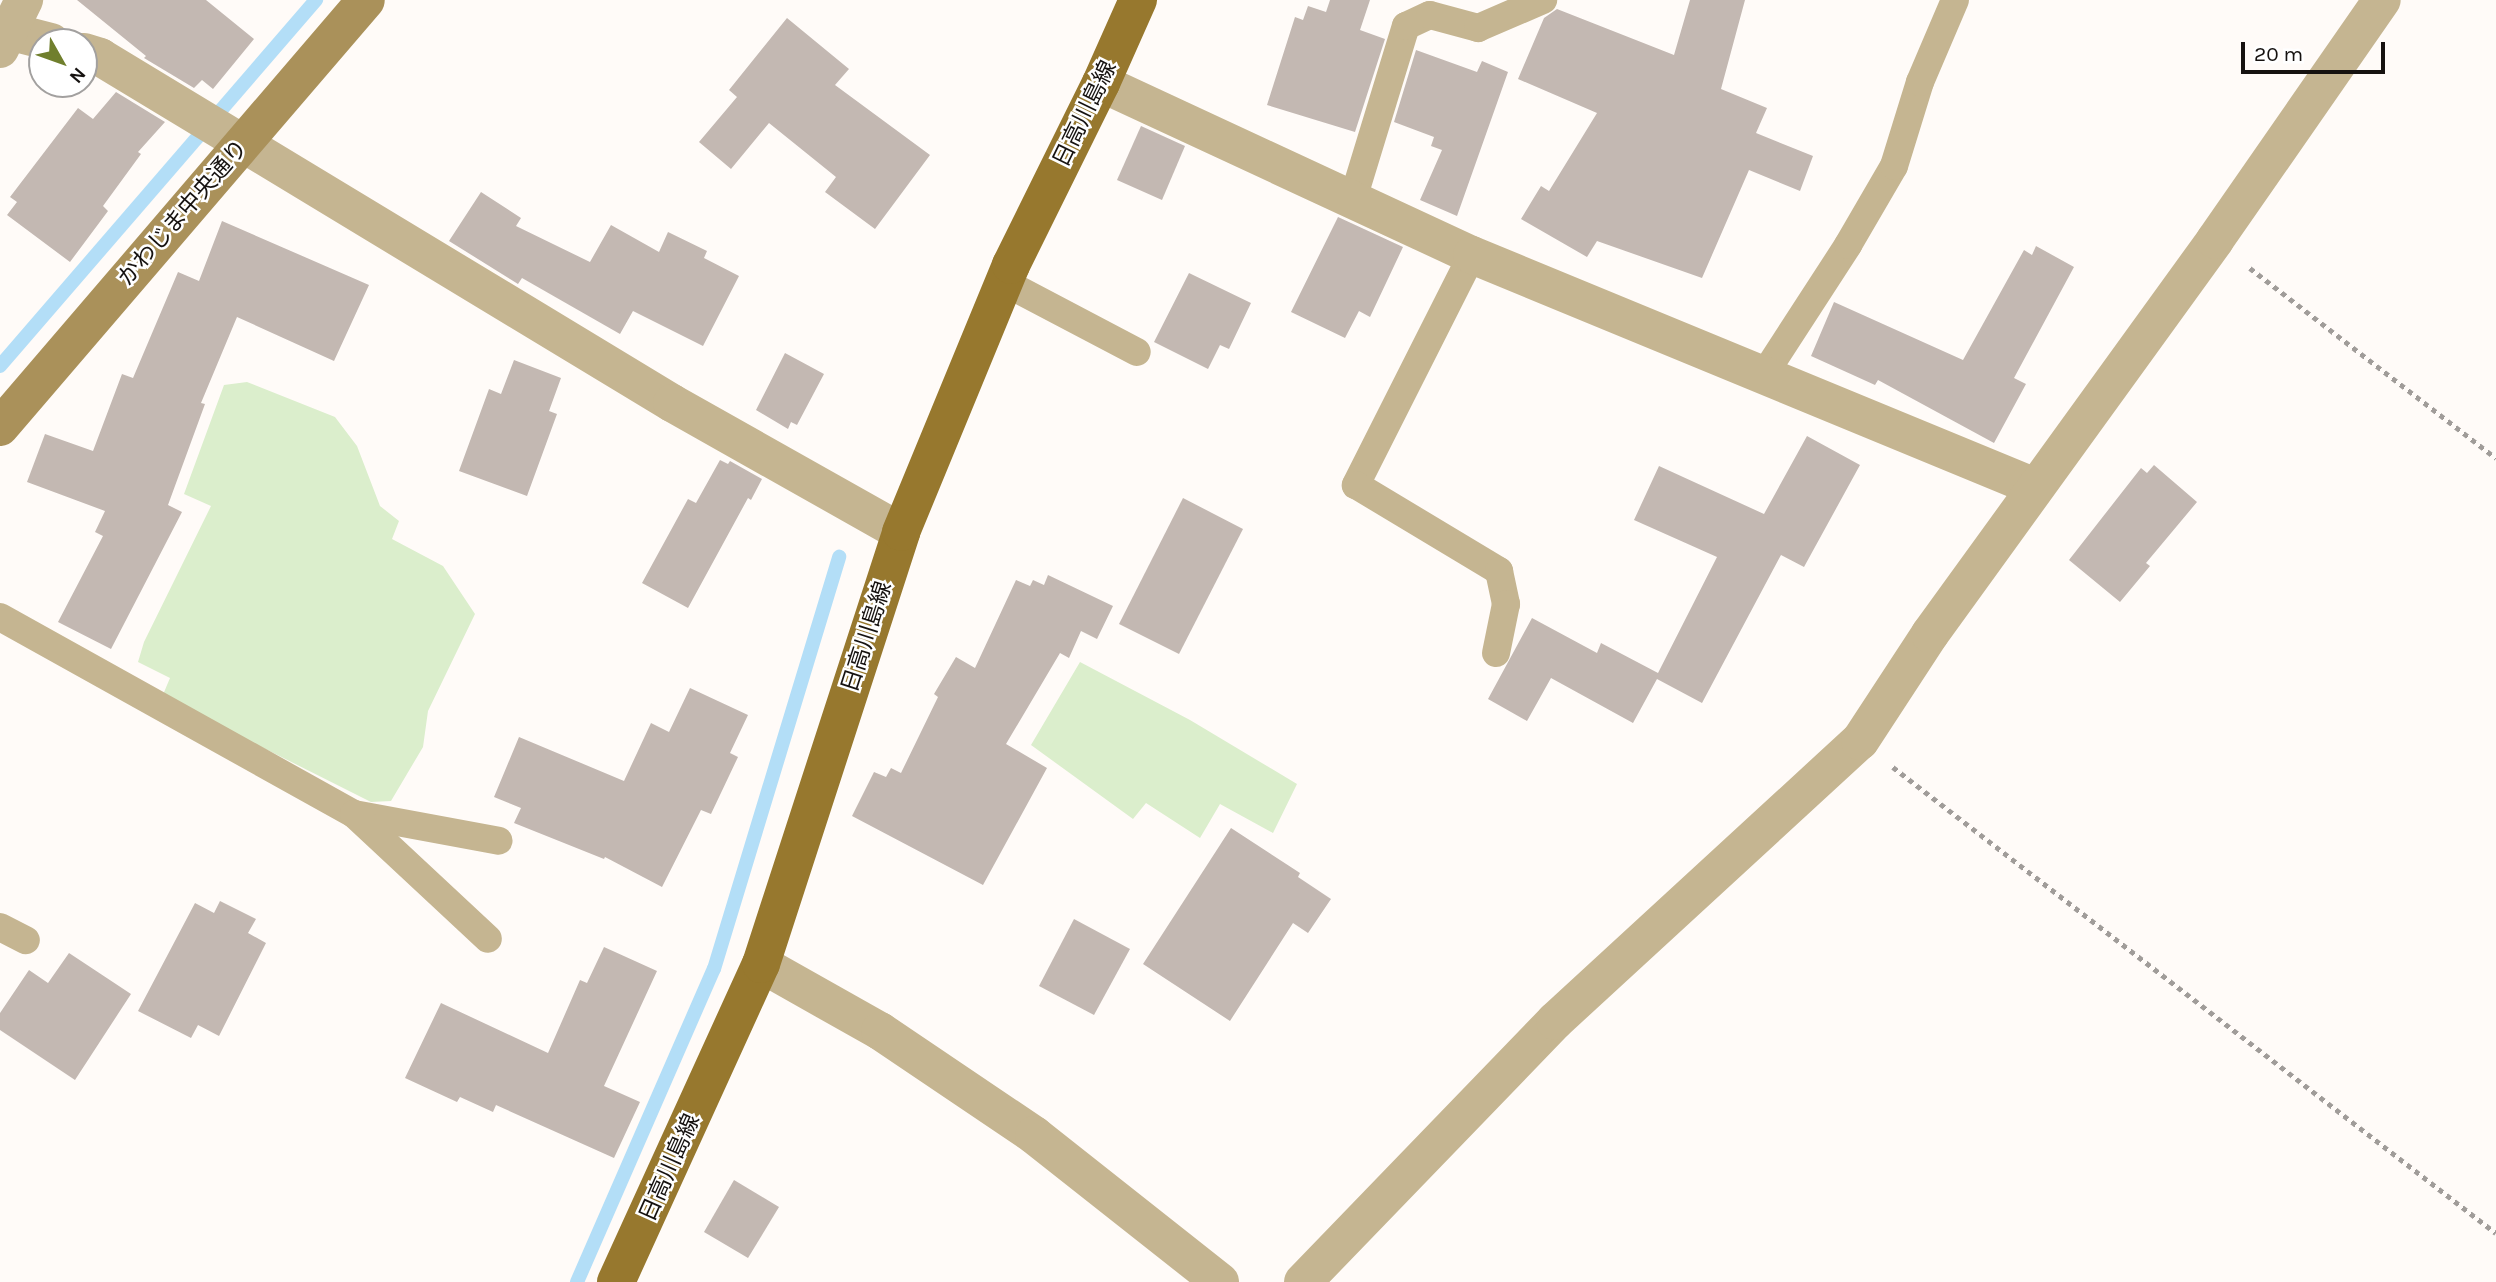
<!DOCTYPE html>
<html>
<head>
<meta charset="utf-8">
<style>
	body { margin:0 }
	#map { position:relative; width:2496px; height:1282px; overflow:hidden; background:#fffbf8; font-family:Karla,"Noto Sans JP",sans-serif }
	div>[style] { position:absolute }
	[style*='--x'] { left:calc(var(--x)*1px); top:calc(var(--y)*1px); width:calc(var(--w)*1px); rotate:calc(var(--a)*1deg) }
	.green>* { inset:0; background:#dbeecc }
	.stream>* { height:14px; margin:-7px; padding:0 7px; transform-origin:7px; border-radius:7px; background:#b3def7 }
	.building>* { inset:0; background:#c3b8b2 }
	.path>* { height:4.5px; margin-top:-2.25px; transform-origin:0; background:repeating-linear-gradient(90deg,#a09c99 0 5px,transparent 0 10px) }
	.lane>* { height:28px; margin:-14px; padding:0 14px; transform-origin:14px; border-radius:14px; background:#c5b591 }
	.street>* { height:38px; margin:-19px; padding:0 19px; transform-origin:19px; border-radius:19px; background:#c5b591 }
	.secondary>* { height:38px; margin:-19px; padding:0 19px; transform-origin:19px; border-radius:19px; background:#aa915a }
	.primary>* { height:38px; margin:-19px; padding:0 19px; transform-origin:19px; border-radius:19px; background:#97782e }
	span { translate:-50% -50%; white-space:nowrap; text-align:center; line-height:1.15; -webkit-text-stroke:5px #fff; paint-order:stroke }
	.street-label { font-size:23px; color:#161210 }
	.north { position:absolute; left:28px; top:28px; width:70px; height:70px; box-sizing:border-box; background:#fff; border:2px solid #a2a09f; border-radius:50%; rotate:130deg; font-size:19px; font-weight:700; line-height:28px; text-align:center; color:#161210 }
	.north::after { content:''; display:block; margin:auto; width:24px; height:32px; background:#707f2d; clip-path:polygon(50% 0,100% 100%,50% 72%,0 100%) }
	.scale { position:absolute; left:2241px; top:42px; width:144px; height:32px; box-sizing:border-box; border:4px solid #161210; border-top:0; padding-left:9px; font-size:21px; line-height:24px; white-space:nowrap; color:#161210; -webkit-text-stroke:5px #fff; paint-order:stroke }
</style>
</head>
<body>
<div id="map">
	<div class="green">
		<div style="clip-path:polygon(247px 382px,335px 417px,357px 446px,380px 506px,399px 521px,392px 539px,443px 566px,475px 614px,428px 711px,423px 747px,391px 801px,371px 802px,162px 697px,170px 678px,138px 662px,144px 642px,211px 506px,184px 494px,224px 385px)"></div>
		<div style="clip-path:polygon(1080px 662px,1190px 720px,1297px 784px,1273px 833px,1220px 804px,1200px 838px,1146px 803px,1133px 819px,1031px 745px)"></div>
	</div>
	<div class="stream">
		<div style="--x:0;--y:366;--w:484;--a:-49.2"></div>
		<div style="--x:577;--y:1282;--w:342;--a:-66.4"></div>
		<div style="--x:714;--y:969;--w:431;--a:-73.1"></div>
	</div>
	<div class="building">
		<div style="clip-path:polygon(77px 0,206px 0,254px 39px,213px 89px,202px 80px,194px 88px,144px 58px,146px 56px)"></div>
		<div style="clip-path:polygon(1330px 0,1370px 0,1360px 30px,1385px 39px,1355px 132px,1267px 105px,1295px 17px,1303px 20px,1308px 6px,1326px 12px)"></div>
		<div style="clip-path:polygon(1690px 0,1745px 0,1721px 89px,1767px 108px,1756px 133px,1813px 156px,1800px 191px,1749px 170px,1702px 278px,1597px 241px,1587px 257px,1521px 219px,1541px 186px,1549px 191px,1597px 113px,1518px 79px,1544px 18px,1557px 9px,1674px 55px)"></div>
		<div style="clip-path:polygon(787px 18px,849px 69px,835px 85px,930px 155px,875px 229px,825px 192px,836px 177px,769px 123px,731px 169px,699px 142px,737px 97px,729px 90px)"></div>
		<div style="clip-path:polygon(1416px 50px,1477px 72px,1482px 61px,1508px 72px,1457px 216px,1420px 200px,1442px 150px,1431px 146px,1434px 137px,1394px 122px)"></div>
		<div style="clip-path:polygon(116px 92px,165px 122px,138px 152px,141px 154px,103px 206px,108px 211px,70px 262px,7px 215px,17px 202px,10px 197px,78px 108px,93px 119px)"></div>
		<div style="clip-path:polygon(1141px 126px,1185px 146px,1162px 200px,1117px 180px)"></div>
		<div style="clip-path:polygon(481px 192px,521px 218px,516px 226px,590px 262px,611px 225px,659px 252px,668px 232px,707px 251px,704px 258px,739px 276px,703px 346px,633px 311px,620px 334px,522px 278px,518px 284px,449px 241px)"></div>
		<div style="clip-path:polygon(1338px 217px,1403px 247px,1370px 317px,1359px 311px,1345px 338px,1291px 312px)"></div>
		<div style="clip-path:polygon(222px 221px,369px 285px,334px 361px,237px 317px,201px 403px,205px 404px,168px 505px,182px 512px,111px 649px,58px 622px,103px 536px,95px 532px,105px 511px,27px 482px,45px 434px,93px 451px,122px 374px,133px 378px,178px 272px,199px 281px)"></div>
		<div style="clip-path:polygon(2036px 246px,2074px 267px,2014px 378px,2026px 384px,1994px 443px,1878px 380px,1875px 385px,1811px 356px,1834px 302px,1963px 360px,2024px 250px,2032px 255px)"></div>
		<div style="clip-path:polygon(1189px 273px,1251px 303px,1229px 349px,1220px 345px,1208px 369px,1154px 342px)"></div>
		<div style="clip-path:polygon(785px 353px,824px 374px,797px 425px,791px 422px,788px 429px,756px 410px)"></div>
		<div style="clip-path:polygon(514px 360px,561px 378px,549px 411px,557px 414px,527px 496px,459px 471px,489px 389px,501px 394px)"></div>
		<div style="clip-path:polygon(1807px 436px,1860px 465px,1804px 567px,1781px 555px,1702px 703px,1657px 679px,1633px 723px,1551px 678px,1527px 721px,1488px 699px,1532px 618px,1597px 653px,1601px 643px,1658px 673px,1717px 557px,1634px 520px,1659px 466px,1764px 514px)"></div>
		<div style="clip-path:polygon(720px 460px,728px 464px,730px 461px,762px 479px,751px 500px,748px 498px,688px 608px,642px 583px,688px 499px,696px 503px)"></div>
		<div style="clip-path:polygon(2154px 465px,2197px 502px,2146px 563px,2150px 566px,2120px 602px,2069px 560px,2141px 468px,2147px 473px)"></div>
		<div style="clip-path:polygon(1183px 498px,1243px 529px,1179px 654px,1119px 624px)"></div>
		<div style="clip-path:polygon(1048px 575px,1113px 606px,1097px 639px,1081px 631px,1069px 658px,1060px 653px,1006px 744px,1047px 768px,983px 885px,852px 816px,874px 772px,886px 777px,891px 768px,901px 773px,938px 697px,934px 694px,956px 657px,975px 668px,1016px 580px,1030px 586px,1033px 580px,1044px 585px)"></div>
		<div style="clip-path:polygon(690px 688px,748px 715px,730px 753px,738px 757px,711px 814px,701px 810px,662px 887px,605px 857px,604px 859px,514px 823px,521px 808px,494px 797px,519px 737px,624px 781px,651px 723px,669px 732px)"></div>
		<div style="clip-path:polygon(1231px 828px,1300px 873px,1298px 877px,1331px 899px,1308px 933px,1293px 923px,1230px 1021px,1143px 964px)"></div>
		<div style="clip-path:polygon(220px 901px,256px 919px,248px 933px,266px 943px,219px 1036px,198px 1025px,191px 1038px,138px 1011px,195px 903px,214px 913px)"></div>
		<div style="clip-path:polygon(1074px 919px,1130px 949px,1094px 1015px,1039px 986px)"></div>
		<div style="clip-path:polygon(604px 947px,657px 971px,604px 1086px,640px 1102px,614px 1158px,496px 1105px,493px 1112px,460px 1097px,457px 1102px,405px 1078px,441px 1003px,548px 1053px,580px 980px,587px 983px)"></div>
		<div style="clip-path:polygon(69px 953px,131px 994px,75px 1080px,0 1030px,0 1013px,29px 970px,48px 983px)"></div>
		<div style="clip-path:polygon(734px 1180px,779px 1207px,748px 1258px,704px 1232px)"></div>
	</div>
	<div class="path">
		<div style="--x:2250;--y:268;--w:311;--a:37.7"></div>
		<div style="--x:1893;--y:767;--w:762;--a:37.7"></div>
	</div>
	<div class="lane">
		<div style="--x:1353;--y:199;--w:181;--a:-73"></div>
		<div style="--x:1406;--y:26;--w:26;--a:-25"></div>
		<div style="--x:1430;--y:15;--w:50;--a:15.2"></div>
		<div style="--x:1478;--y:28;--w:71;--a:-23.3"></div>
		<div style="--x:1472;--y:255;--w:258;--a:116.8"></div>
		<div style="--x:1356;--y:485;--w:167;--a:31"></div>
		<div style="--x:1499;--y:571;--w:34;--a:78"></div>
		<div style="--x:1506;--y:604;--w:50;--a:101.5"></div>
		<div style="--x:1004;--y:282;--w:150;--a:27.8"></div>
		<div style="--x:1765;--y:373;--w:153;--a:-57"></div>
		<div style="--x:1848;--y:245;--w:91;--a:-59.8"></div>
		<div style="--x:1894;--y:166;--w:88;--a:-72.8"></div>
		<div style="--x:1920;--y:82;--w:89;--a:-66.9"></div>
		<div style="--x:0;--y:617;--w:405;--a:29.1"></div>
		<div style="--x:354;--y:814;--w:147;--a:10.5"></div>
		<div style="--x:354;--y:814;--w:183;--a:43"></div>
		<div style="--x:0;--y:927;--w:29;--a:27"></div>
	</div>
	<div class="street">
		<div style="--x:0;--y:29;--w:53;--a:14.3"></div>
		<div style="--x:0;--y:49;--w:55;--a:-63.9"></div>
		<div style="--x:84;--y:52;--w:17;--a:17"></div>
		<div style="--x:100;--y:57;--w:669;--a:31.17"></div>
		<div style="--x:672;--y:403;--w:263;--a:29.4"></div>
		<div style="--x:1101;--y:83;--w:409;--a:24.9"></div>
		<div style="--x:1472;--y:255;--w:609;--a:22.4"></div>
		<div style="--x:761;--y:964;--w:137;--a:29.4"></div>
		<div style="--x:880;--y:1031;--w:186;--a:34"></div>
		<div style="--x:1034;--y:1135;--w:237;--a:38.3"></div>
		<div style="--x:1303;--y:1282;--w:363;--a:-46"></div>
		<div style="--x:1555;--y:1021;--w:414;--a:-42.6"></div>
		<div style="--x:1860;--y:741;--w:128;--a:-56.8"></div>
		<div style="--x:1930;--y:634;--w:486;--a:-54.1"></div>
		<div style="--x:2215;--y:240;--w:292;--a:-55.2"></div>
	</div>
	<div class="secondary">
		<div style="--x:0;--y:427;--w:562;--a:-49.4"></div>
	</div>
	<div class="primary">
		<div style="--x:616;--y:1282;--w:349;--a:-65.5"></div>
		<div style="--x:761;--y:964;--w:454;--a:-72"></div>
		<div style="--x:901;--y:532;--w:289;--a:-67.6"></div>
		<div style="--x:1011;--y:265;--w:203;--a:-63.7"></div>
		<div style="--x:1101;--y:83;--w:91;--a:-66"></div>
	</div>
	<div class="street-label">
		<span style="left:1085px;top:114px;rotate:-64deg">日高川島線</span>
		<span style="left:183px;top:213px;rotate:-49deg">かわじま中央通り</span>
		<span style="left:867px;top:637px;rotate:-72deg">日高川島線</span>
		<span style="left:670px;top:1168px;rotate:-66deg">日高川島線</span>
	</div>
	<div class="north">N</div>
	<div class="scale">20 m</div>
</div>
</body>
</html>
